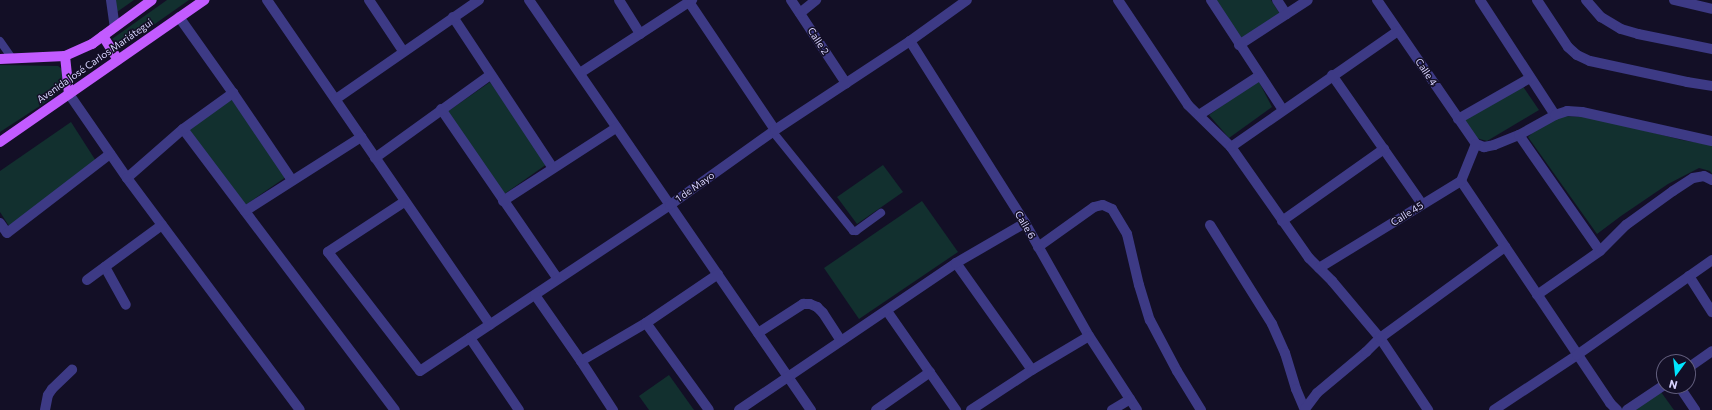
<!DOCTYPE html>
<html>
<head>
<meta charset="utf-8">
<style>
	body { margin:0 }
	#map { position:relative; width:1712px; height:410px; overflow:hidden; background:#130f26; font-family:Commissioner,sans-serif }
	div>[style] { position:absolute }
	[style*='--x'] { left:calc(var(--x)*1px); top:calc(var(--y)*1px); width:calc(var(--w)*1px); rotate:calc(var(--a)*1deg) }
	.green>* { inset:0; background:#12302f }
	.service>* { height:8px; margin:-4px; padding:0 4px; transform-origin:4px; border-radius:4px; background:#3d3a85 }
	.minor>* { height:10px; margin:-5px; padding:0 5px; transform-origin:5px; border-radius:5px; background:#3d3a85 }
	.primary>* { height:10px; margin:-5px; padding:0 5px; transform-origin:5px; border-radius:5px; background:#c25bff }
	span { translate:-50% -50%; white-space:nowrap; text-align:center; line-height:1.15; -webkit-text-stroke:3px #130f26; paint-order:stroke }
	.street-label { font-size:10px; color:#d9d4ff }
	.north { position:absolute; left:1656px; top:354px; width:40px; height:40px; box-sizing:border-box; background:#130f26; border:1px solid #625e7d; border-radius:50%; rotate:195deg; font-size:11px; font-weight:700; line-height:16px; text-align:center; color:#d9d4ff }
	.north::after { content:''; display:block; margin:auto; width:14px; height:18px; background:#00e5ff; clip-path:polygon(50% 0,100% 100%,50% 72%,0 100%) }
</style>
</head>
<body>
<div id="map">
	<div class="green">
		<div style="clip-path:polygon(115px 0,134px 0,117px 12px)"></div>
		<div style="clip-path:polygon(167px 0,189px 0,122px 47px,112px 39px)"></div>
		<div style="clip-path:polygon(1215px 0,1271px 0,1280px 14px,1241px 41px)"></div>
		<div style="clip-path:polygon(0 65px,58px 66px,62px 69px,63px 86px,59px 92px,49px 100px,0 132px)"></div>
		<div style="clip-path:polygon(1258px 80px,1272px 107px,1229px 138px,1209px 115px)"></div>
		<div style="clip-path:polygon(490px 82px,547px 164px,503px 195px,447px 112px)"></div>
		<div style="clip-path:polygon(1522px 85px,1539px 110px,1487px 141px,1476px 138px,1464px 119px)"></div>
		<div style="clip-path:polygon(230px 97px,286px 177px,244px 206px,187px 129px)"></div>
		<div style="clip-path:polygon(1563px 116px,1584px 117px,1611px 122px,1682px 140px,1712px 145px,1712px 174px,1710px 171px,1699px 168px,1668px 184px,1621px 216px,1597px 234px,1528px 137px,1539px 126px)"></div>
		<div style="clip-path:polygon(71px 122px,96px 161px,9px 226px,0 212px,0 171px)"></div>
		<div style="clip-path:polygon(883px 165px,903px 192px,857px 224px,837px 197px)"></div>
		<div style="clip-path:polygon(922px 201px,958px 252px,859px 319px,824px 268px)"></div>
		<div style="clip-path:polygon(669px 375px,694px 410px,649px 410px,639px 396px)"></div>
		<div style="clip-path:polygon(1656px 385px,1674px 410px,1619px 410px)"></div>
	</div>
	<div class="service">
		<div style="--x:0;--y:41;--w:21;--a:55"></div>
		<div style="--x:773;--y:132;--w:127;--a:51.1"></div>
		<div style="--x:853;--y:231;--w:3;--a:0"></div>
		<div style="--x:856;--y:231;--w:31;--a:-36"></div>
	</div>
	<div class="minor">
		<div style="--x:111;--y:0;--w:27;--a:82"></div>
		<div style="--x:267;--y:0;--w:394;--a:55.5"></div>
		<div style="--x:369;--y:0;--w:61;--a:56.3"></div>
		<div style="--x:529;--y:0;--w:498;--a:55.5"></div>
		<div style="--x:619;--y:0;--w:40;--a:58"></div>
		<div style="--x:791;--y:0;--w:100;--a:56.5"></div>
		<div style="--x:1118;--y:0;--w:126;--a:56.3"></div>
		<div style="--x:1188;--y:105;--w:60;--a:44.3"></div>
		<div style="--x:1231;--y:147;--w:136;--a:54.9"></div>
		<div style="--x:1309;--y:258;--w:33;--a:45"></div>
		<div style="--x:1332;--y:281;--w:75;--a:49.9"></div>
		<div style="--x:1380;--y:338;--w:87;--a:56.3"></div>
		<div style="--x:1211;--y:0;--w:131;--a:56.8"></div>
		<div style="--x:1277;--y:0;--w:17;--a:57"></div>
		<div style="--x:1377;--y:0;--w:175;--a:55.5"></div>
		<div style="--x:1480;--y:0;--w:137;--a:56.9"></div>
		<div style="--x:1537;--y:0;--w:56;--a:56.6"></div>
		<div style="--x:1568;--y:47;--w:12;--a:42"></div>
		<div style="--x:1577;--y:55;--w:14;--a:25"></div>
		<div style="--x:1590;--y:61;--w:99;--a:12.2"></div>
		<div style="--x:1687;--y:82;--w:25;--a:9"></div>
		<div style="--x:1586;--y:0;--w:23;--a:49"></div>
		<div style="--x:1601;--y:17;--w:23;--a:31"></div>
		<div style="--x:1621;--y:29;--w:18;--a:16"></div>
		<div style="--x:1638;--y:34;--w:76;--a:11.5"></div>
		<div style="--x:1674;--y:0;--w:39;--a:13"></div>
		<div style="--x:689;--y:2;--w:154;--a:56.1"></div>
		<div style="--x:800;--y:13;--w:21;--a:-39"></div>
		<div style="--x:179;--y:17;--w:93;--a:54.6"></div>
		<div style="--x:233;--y:93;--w:105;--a:55.9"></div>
		<div style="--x:453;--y:17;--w:181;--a:56.5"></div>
		<div style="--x:910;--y:41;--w:215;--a:57.7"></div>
		<div style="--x:1025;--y:223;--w:130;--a:60.5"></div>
		<div style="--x:1089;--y:336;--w:88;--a:57"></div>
		<div style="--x:1239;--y:45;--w:82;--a:-33.1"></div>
		<div style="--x:580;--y:73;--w:134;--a:-33.1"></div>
		<div style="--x:1332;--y:75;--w:157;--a:55.1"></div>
		<div style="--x:69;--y:94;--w:102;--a:55.4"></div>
		<div style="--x:127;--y:178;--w:289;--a:53.3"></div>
		<div style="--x:336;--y:99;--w:174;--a:-34.7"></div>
		<div style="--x:441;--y:109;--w:206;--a:55.5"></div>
		<div style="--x:1199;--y:115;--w:72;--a:-33"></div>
		<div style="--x:1458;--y:119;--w:83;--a:-29.7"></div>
		<div style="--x:183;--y:129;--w:352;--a:53"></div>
		<div style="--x:1519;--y:135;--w:141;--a:55.1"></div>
		<div style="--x:1476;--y:144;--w:9;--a:21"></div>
		<div style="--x:1484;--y:147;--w:10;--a:-11"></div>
		<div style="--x:1494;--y:145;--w:27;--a:-22"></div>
		<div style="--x:1519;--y:135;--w:41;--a:-29.1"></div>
		<div style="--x:1555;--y:115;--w:13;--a:-18"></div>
		<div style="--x:1567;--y:111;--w:15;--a:4"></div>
		<div style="--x:1582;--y:112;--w:133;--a:12.6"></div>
		<div style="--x:1231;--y:147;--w:203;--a:-34.8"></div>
		<div style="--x:375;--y:158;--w:142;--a:-35.8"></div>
		<div style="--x:127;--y:178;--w:74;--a:-41.2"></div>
		<div style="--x:183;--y:129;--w:62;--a:-35.8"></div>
		<div style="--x:1461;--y:181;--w:267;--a:56.1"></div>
		<div style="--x:1610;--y:403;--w:10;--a:45"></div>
		<div style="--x:503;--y:201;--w:135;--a:-32.9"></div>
		<div style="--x:404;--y:202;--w:91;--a:146.7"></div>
		<div style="--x:328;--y:252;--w:150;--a:52.3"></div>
		<div style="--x:420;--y:371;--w:300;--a:-33.6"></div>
		<div style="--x:670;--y:205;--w:129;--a:-35.5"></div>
		<div style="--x:775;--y:130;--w:162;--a:-33.4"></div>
		<div style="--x:910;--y:41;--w:70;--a:-35.7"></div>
		<div style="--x:245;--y:211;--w:138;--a:-32.5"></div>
		<div style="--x:1282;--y:221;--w:125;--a:-35.2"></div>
		<div style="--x:0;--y:223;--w:12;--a:55"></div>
		<div style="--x:7;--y:233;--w:130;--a:-37.5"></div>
		<div style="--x:1210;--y:225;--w:117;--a:57.9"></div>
		<div style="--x:1272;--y:324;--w:32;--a:66"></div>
		<div style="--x:1285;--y:353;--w:38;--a:73"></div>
		<div style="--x:1296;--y:389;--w:23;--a:67"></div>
		<div style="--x:1038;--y:247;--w:69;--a:-35.5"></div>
		<div style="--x:1094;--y:207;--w:9;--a:-13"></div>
		<div style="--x:1103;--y:205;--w:10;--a:24"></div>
		<div style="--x:1112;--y:209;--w:29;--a:59"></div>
		<div style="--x:1127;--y:234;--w:52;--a:76.8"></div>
		<div style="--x:1139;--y:285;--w:37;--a:73"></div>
		<div style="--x:1150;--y:320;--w:58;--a:62.1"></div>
		<div style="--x:1177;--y:371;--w:46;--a:58.4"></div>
		<div style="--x:956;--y:263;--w:131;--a:54.6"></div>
		<div style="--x:105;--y:267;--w:43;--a:61.1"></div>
		<div style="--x:1319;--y:268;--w:167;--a:-31.5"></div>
		<div style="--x:1461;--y:181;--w:40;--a:-68"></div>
		<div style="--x:1689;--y:276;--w:43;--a:57.4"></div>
		<div style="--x:87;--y:280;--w:93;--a:-36.3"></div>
		<div style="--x:535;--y:295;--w:80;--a:55.1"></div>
		<div style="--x:581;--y:361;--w:75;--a:-30.3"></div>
		<div style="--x:646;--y:323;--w:87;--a:-34.2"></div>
		<div style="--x:1537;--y:295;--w:77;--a:-34.9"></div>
		<div style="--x:1600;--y:251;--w:37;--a:-45"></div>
		<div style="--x:1626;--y:225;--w:58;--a:-35.9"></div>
		<div style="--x:1673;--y:191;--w:24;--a:-33"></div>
		<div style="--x:1693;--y:178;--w:11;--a:-10"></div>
		<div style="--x:1704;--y:176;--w:9;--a:27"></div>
		<div style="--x:887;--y:311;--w:121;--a:55.1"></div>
		<div style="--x:646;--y:323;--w:107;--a:54.1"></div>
		<div style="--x:758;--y:333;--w:54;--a:-32.8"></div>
		<div style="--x:803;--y:304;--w:7;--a:0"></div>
		<div style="--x:810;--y:304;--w:8;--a:23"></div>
		<div style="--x:817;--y:307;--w:8;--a:45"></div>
		<div style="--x:823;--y:313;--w:33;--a:57"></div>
		<div style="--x:470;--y:338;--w:87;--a:55.8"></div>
		<div style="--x:581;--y:361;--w:59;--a:56.9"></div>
		<div style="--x:1688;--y:368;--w:29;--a:-35"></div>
		<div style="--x:1679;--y:386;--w:29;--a:56"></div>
		<div style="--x:1305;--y:409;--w:20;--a:-53"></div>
		<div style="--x:1317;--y:393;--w:64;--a:-39.9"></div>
		<div style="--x:1366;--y:352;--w:20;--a:-45"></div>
		<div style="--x:1380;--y:338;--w:155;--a:-36.1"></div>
		<div style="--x:45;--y:410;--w:15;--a:-79"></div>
		<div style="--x:48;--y:395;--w:7;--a:-56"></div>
		<div style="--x:52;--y:389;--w:28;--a:-44"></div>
		<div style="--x:739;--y:410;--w:262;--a:-34.1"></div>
		<div style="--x:956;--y:263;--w:80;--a:-30.1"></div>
		<div style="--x:876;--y:410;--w:66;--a:-35.1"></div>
		<div style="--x:971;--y:410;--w:73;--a:-33.3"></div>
		<div style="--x:1032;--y:370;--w:66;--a:-30.8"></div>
		<div style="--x:1112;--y:410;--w:21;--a:-31"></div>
		<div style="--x:1494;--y:410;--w:100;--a:-33.5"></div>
		<div style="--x:1577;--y:355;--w:165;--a:-35.1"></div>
		<div style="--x:1627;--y:410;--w:45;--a:-34"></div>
	</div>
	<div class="primary">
		<div style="--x:103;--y:36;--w:28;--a:58"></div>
		<div style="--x:65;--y:56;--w:38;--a:84"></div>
		<div style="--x:0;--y:59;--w:65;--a:-2.6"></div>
		<div style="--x:65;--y:56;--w:30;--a:-24"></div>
		<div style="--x:92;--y:44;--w:74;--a:-36.3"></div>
		<div style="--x:0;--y:142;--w:249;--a:-34.8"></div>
	</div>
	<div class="street-label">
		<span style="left:818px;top:41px;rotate:57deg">Calle 2</span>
		<span style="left:95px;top:61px;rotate:-35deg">Avenida José Carlos Mariátegui</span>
		<span style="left:1426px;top:72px;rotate:56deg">Calle 4</span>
		<span style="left:695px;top:187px;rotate:-35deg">1 de Mayo</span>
		<span style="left:1407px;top:214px;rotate:-32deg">Calle 45</span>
		<span style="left:1025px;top:225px;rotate:60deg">Calle 6</span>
	</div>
	<div class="north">N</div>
</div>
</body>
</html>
